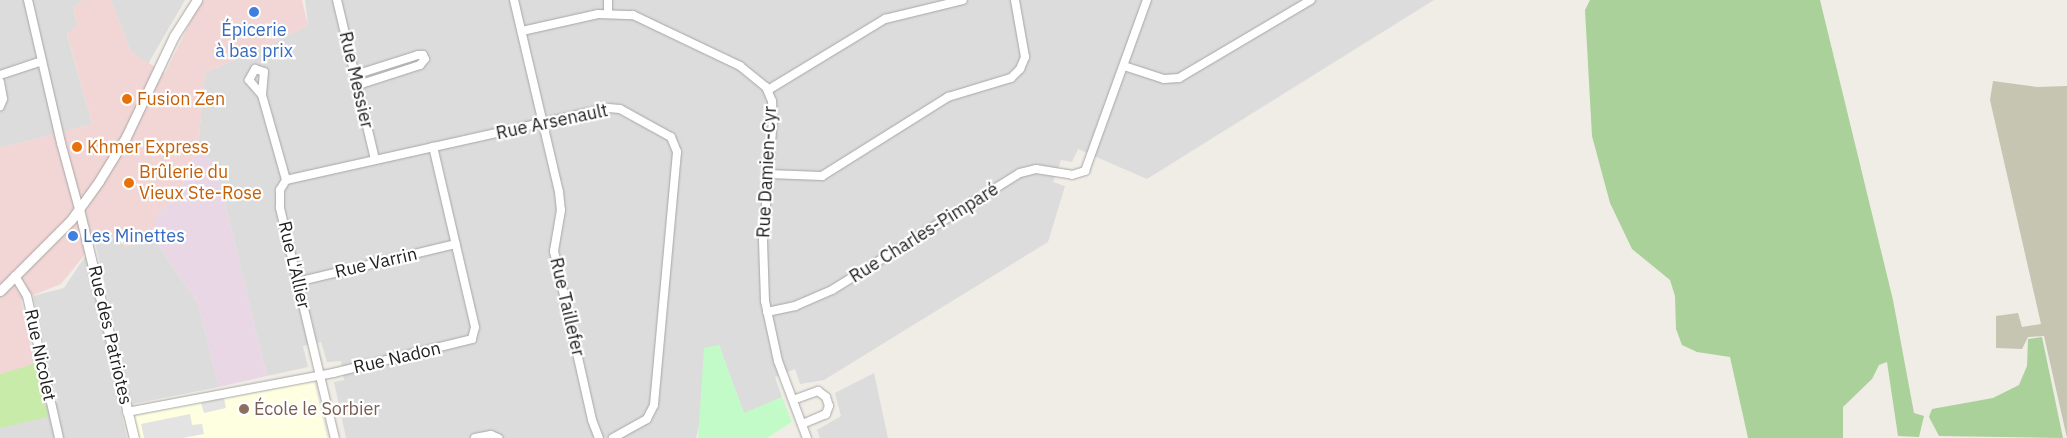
<!DOCTYPE html>
<html>
<head>
<meta charset="utf-8">
<style>
	body { margin:0 }
	#map { position:relative; width:2067px; height:438px; overflow:hidden; background:#f0ede6; font-family:"IBM Plex Sans",sans-serif }
	div>[style] { position:absolute }
	[style*='--x'] { left:calc(var(--x)*1px); top:calc(var(--y)*1px); width:calc(var(--w)*1px); rotate:calc(var(--a)*1deg) }
	.residential>* { inset:0; background:#dddcdc }
	.commercial>* { inset:0; background:#f1d6d5 }
	.industrial>* { inset:0; background:#ead7e6 }
	.education>* { inset:0; background:#feffe0 }
	.construction>* { inset:0; background:#c5c5b1 }
	.grass>* { inset:0; background:#c9ebaa }
	.forest>* { inset:0; background:#a9d199 }
	.park>* { inset:0; background:#c2fbc8 }
	.parking>* { inset:0; background:#e3e3e3 }
	.roads { filter:drop-shadow(0 0 1px #a6a6a6) drop-shadow(0 0 1px #a6a6a6) }
	.minor>* { height:8px; margin:-4px; padding:0 4px; transform-origin:4px; border-radius:4px; background:#fff }
	.tertiary>* { height:9px; margin:-4.5px; padding:0 4.5px; transform-origin:4.5px; border-radius:4.5px; background:#fff }
	.dots>* { width:14px; height:14px; translate:-50% -50%; box-sizing:border-box; border:2px solid #fff; border-radius:50% }
	span { translate:-50% -50%; white-space:nowrap; text-align:center; line-height:1.15; -webkit-text-stroke:4.5px #fff; paint-order:stroke }
	.shop-label { font-size:18px; color:#366cbe }
	.left { translate:0 -50%; text-align:left }
	.street-label { font-size:18px; color:#1f1f1f }
	.food-label { font-size:18px; color:#c56008 }
	.education-label { font-size:18px; color:#785e54 }
</style>
</head>
<body>
<div id="map">
	<div class="residential">
		<div style="clip-path:polygon(0 0,83px 0,73px 8px,78px 25px,67px 34px,92px 124px,0 148px)"></div>
		<div style="clip-path:polygon(111px 0,185px 0,148px 64px,131px 52px)"></div>
		<div style="clip-path:polygon(305px 0,1434px 0,1147px 179px,1078px 149px,1072px 162px,1061px 160px,1053px 182px,1065px 186px,1048px 242px,824px 380px,800px 384px,795px 369px,775px 377px,782px 397px,744px 414px,719px 345px,696px 438px,346px 438px,334px 382px,344px 380px,341px 361px,327px 362px,321px 342px,303px 346px,308px 367px,267px 376px,216px 167px,198px 146px,205px 73px,308px 26px)"></div>
		<div style="clip-path:polygon(118px 237px,124px 247px,155px 240px,198px 303px,219px 387px,133px 404px,95px 242px)"></div>
		<div style="clip-path:polygon(86px 255px,127px 438px,0 438px,0 416px,58px 402px,33px 296px,64px 288px)"></div>
		<div style="clip-path:polygon(874px 373px,888px 438px,820px 438px,817px 430px,841px 416px,835px 393px)"></div>
	</div>
	<div class="commercial">
		<div style="clip-path:polygon(83px 0,111px 0,131px 52px,165px 73px,201px 0,302px 0,308px 26px,205px 73px,198px 146px,178px 196px,155px 216px,155px 240px,124px 247px,118px 237px,95px 242px,61px 284px,21px 300px,35px 365px,0 375px,0 148px,92px 124px,67px 33px,78px 25px,73px 8px)"></div>
	</div>
	<div class="industrial">
		<div style="clip-path:polygon(198px 146px,216px 167px,267px 376px,219px 387px,198px 303px,155px 240px,155px 216px,178px 196px)"></div>
	</div>
	<div class="education">
		<div style="clip-path:polygon(313px 378px,327px 438px,139px 438px,134px 415px)"></div>
	</div>
	<div class="construction">
		<div style="clip-path:polygon(1993px 81px,2037px 87px,2067px 86px,2067px 438px,2044px 336px,2028px 337px,2022px 349px,1996px 348px,1996px 316px,2018px 313px,2022px 327px,2041px 324px,1990px 100px)"></div>
	</div>
	<div class="grass">
		<div style="clip-path:polygon(37px 363px,48px 417px,0 428px,0 374px)"></div>
	</div>
	<div class="forest">
		<div style="clip-path:polygon(1590px 0,1820px 0,1893px 300px,1914px 413px,1924px 416px,1919px 437px,1898px 436px,1887px 362px,1879px 365px,1872px 379px,1843px 407px,1843px 438px,1748px 438px,1730px 357px,1697px 352px,1682px 345px,1676px 329px,1675px 296px,1670px 280px,1632px 249px,1610px 203px,1592px 136px,1585px 10px)"></div>
		<div style="clip-path:polygon(2042px 337px,2063px 438px,1939px 436px,1929px 417px,1932px 409px,1993px 398px,2019px 385px,2027px 366px,2028px 339px)"></div>
	</div>
	<div class="park">
		<div style="clip-path:polygon(719px 345px,744px 413px,782px 397px,792px 422px,767px 438px,698px 438px,704px 348px)"></div>
	</div>
	<div class="parking">
		<div style="clip-path:polygon(224px 398px,226px 408px,204px 413px,201px 403px)"></div>
		<div style="clip-path:polygon(190px 414px,192px 425px,202px 424px,204px 434px,183px 438px,144px 438px,141px 424px)"></div>
	</div>
	<div class="roads">
		<div class="minor">
			<div style="--x:28;--y:0;--w:147;--a:77"></div>
			<div style="--x:61;--y:143;--w:68;--a:74.7"></div>
			<div style="--x:337;--y:0;--w:164;--a:76.6"></div>
			<div style="--x:514;--y:0;--w:197;--a:76.8"></div>
			<div style="--x:559;--y:192;--w:18;--a:84"></div>
			<div style="--x:561;--y:210;--w:42;--a:99.7"></div>
			<div style="--x:554;--y:251;--w:173;--a:77.3"></div>
			<div style="--x:592;--y:420;--w:19;--a:69"></div>
			<div style="--x:608;--y:0;--w:13;--a:90"></div>
			<div style="--x:522;--y:31;--w:78;--a:-12.6"></div>
			<div style="--x:598;--y:14;--w:35;--a:2"></div>
			<div style="--x:633;--y:15;--w:119;--a:25.5"></div>
			<div style="--x:740;--y:66;--w:33;--a:39"></div>
			<div style="--x:766;--y:87;--w:15;--a:67"></div>
			<div style="--x:772;--y:101;--w:18;--a:87"></div>
			<div style="--x:773;--y:119;--w:122;--a:94.7"></div>
			<div style="--x:763;--y:241;--w:60;--a:88.1"></div>
			<div style="--x:765;--y:301;--w:61;--a:77.8"></div>
			<div style="--x:778;--y:361;--w:82;--a:69.4"></div>
			<div style="--x:1124;--y:66;--w:42;--a:18"></div>
			<div style="--x:1164;--y:79;--w:15;--a:-4"></div>
			<div style="--x:1179;--y:78;--w:153;--a:-30.6"></div>
			<div style="--x:0;--y:75;--w:44;--a:-18.4"></div>
			<div style="--x:355;--y:75;--w:66;--a:-17.6"></div>
			<div style="--x:418;--y:55;--w:5;--a:0"></div>
			<div style="--x:423;--y:55;--w:4;--a:63"></div>
			<div style="--x:425;--y:59;--w:8;--a:130"></div>
			<div style="--x:420;--y:65;--w:65;--a:162.1"></div>
			<div style="--x:0;--y:82;--w:17;--a:80"></div>
			<div style="--x:3;--y:99;--w:8;--a:113"></div>
			<div style="--x:768;--y:90;--w:137;--a:-31.3"></div>
			<div style="--x:885;--y:19;--w:80;--a:-13.7"></div>
			<div style="--x:262;--y:95;--w:20;--a:-131"></div>
			<div style="--x:249;--y:80;--w:13;--a:-61"></div>
			<div style="--x:255;--y:69;--w:9;--a:18"></div>
			<div style="--x:264;--y:72;--w:23;--a:95"></div>
			<div style="--x:262;--y:95;--w:88;--a:74.2"></div>
			<div style="--x:768;--y:174;--w:54;--a:2.1"></div>
			<div style="--x:822;--y:176;--w:149;--a:-32.1"></div>
			<div style="--x:948;--y:97;--w:66;--a:-16.8"></div>
			<div style="--x:1011;--y:78;--w:13;--a:-45"></div>
			<div style="--x:1020;--y:69;--w:13;--a:-67"></div>
			<div style="--x:1025;--y:57;--w:58;--a:-100"></div>
			<div style="--x:286;--y:180;--w:330;--a:-12.6"></div>
			<div style="--x:608;--y:108;--w:12;--a:5"></div>
			<div style="--x:620;--y:109;--w:58;--a:28.8"></div>
			<div style="--x:671;--y:137;--w:16;--a:68"></div>
			<div style="--x:677;--y:152;--w:254;--a:95.2"></div>
			<div style="--x:654;--y:405;--w:16;--a:117"></div>
			<div style="--x:647;--y:419;--w:39;--a:151"></div>
			<div style="--x:286;--y:180;--w:12;--a:121"></div>
			<div style="--x:280;--y:190;--w:18;--a:90"></div>
			<div style="--x:280;--y:208;--w:236;--a:76.6"></div>
			<div style="--x:15;--y:276;--w:23;--a:59"></div>
			<div style="--x:27;--y:296;--w:146;--a:77.3"></div>
			<div style="--x:297;--y:282;--w:163;--a:-13.5"></div>
			<div style="--x:767;--y:312;--w:29;--a:-12"></div>
			<div style="--x:795;--y:306;--w:40;--a:-23.4"></div>
			<div style="--x:832;--y:290;--w:221;--a:-31.9"></div>
			<div style="--x:1020;--y:173;--w:16;--a:-14"></div>
			<div style="--x:1036;--y:169;--w:36;--a:9"></div>
			<div style="--x:1072;--y:175;--w:14;--a:-17"></div>
			<div style="--x:1085;--y:171;--w:182;--a:-70.1"></div>
			<div style="--x:793;--y:400;--w:27;--a:-20"></div>
			<div style="--x:818;--y:391;--w:10;--a:37"></div>
			<div style="--x:826;--y:397;--w:9;--a:72"></div>
			<div style="--x:829;--y:406;--w:9;--a:111"></div>
			<div style="--x:826;--y:414;--w:26;--a:157"></div>
			<div style="--x:127;--y:412;--w:210;--a:-10.7"></div>
			<div style="--x:333;--y:373;--w:143;--a:-13.7"></div>
			<div style="--x:472;--y:339;--w:12;--a:-76"></div>
			<div style="--x:475;--y:327;--w:185;--a:-103.1"></div>
			<div style="--x:475;--y:438;--w:16;--a:-11"></div>
			<div style="--x:491;--y:435;--w:8;--a:23"></div>
		</div>
		<div class="tertiary">
			<div style="--x:79;--y:209;--w:236;--a:76.5"></div>
			<div style="--x:0;--y:291;--w:100;--a:-45"></div>
			<div style="--x:71;--y:220;--w:48;--a:-54.3"></div>
			<div style="--x:99;--y:181;--w:52;--a:-58.5"></div>
			<div style="--x:126;--y:137;--w:112;--a:-64.6"></div>
			<div style="--x:174;--y:36;--w:43;--a:-57.4"></div>
		</div>
	</div>
	<div class="dots">
		<div style="left:254px;top:12px;background:#3f7fe0"></div>
		<div style="left:127px;top:99px;background:#e8710a"></div>
		<div style="left:77px;top:147px;background:#e8710a"></div>
		<div style="left:129px;top:183px;background:#e8710a"></div>
		<div style="left:73px;top:236px;background:#3f7fe0"></div>
		<div style="left:244px;top:409px;background:#8d6e63"></div>
	</div>
	<div class="shop-label">
		<span style="left:254px;top:41px">Épicerie<br>à bas prix</span>
		<span class="left" style="left:83px;top:236px">Les Minettes</span>
	</div>
	<div class="street-label">
		<span style="left:356px;top:80px;rotate:77deg">Rue Messier</span>
		<span style="left:552px;top:122px;rotate:-12deg">Rue Arsenault</span>
		<span style="left:767px;top:172px;rotate:-87deg">Rue Damien-Cyr</span>
		<span style="left:924px;top:233px;rotate:-32deg">Rue Charles-Pimparé</span>
		<span style="left:376px;top:263px;rotate:-13deg">Rue Varrin</span>
		<span style="left:294px;top:265px;rotate:77deg">Rue L'Allier</span>
		<span style="left:567px;top:307px;rotate:77deg">Rue Taillefer</span>
		<span style="left:110px;top:335px;rotate:77deg">Rue des Patriotes</span>
		<span style="left:40px;top:355px;rotate:78deg">Rue Nicolet</span>
		<span style="left:397px;top:358px;rotate:-13deg">Rue Nadon</span>
	</div>
	<div class="food-label">
		<span class="left" style="left:137px;top:99px">Fusion Zen</span>
		<span class="left" style="left:87px;top:147px">Khmer Express</span>
		<span class="left" style="left:139px;top:183px">Brûlerie du<br>Vieux Ste-Rose</span>
	</div>
	<div class="education-label">
		<span class="left" style="left:254px;top:409px">École le Sorbier</span>
	</div>
</div>
</body>
</html>
